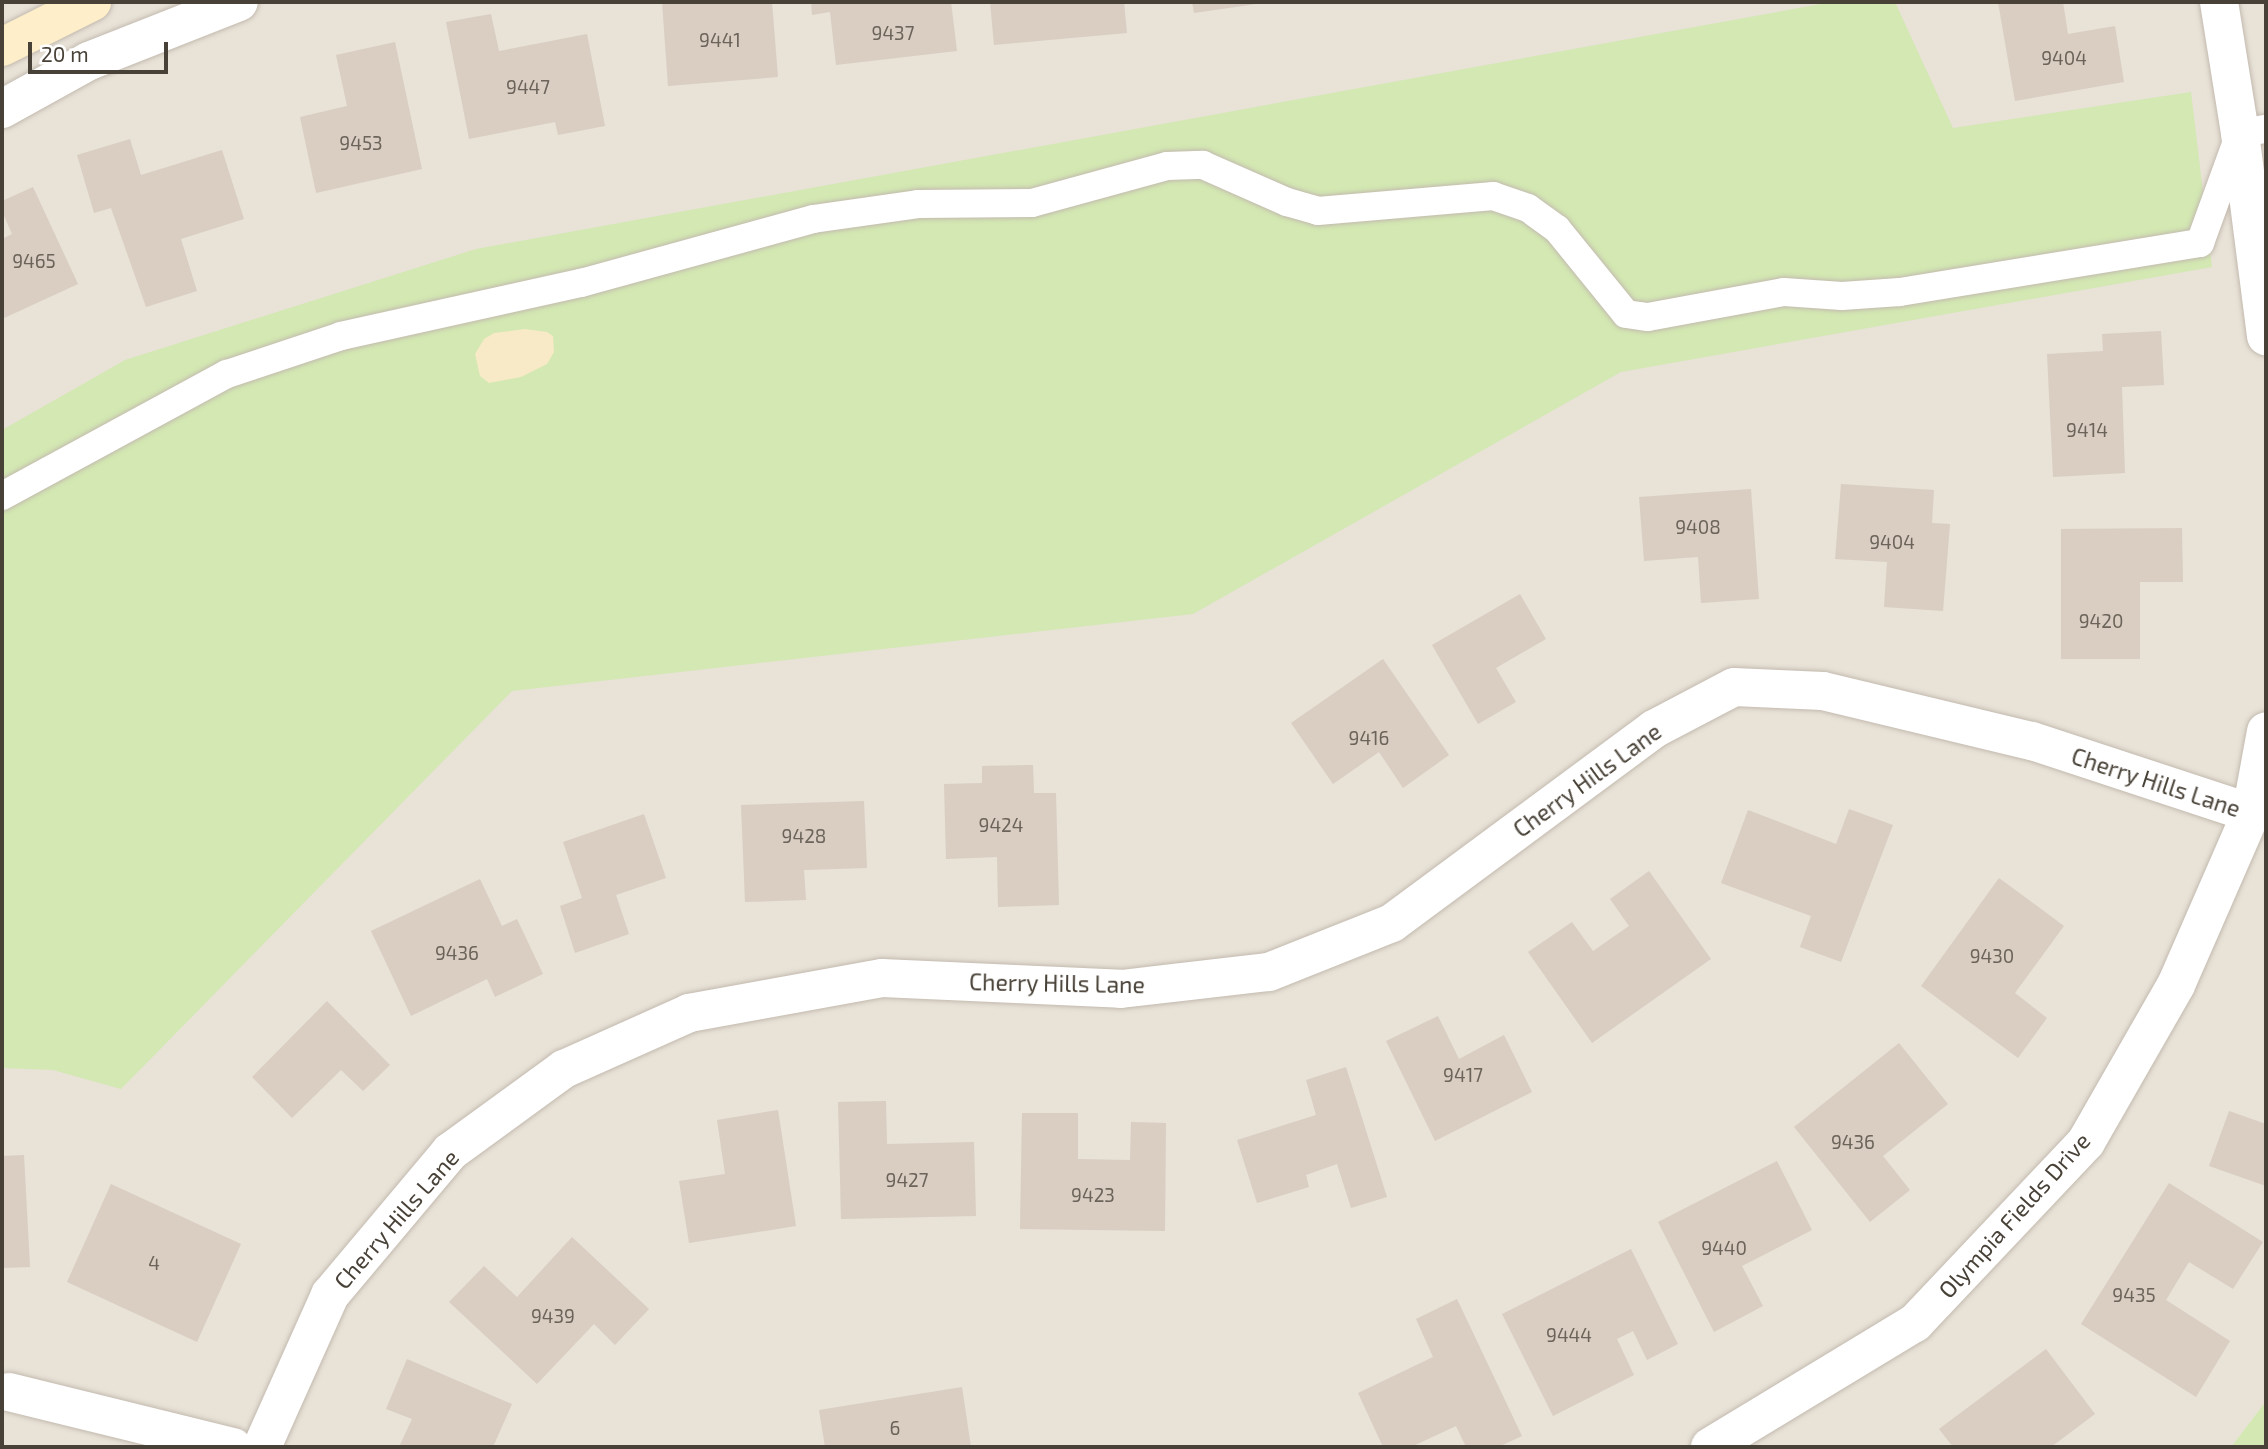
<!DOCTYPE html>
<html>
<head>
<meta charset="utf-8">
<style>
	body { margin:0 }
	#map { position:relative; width:2268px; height:1449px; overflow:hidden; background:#f4f0e9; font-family:"Exo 2",sans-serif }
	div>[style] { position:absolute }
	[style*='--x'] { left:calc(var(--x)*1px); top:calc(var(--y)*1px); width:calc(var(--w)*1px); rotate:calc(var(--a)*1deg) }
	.residential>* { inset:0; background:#e8e2d7 }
	.green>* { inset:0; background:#d3e8b2 }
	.sand>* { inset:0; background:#f8eac6 }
	.building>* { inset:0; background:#d9cec1 }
	.roads { filter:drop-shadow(0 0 2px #c3baaf) drop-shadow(0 0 2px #c3baaf) }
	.service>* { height:28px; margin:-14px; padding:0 14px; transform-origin:14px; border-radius:14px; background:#fff }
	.minor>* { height:38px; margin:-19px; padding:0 19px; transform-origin:19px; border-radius:19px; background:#fff }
	.secondary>* { height:38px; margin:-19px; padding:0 19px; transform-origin:19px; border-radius:19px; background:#feeec9 }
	span { translate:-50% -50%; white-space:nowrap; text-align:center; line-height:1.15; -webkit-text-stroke:5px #fff; paint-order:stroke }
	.number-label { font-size:19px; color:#6c645a }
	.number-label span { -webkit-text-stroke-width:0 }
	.street-label { font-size:23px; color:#484137 }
	.frame { position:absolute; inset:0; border:4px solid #484137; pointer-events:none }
	.scale { position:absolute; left:28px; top:42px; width:140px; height:32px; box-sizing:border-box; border:4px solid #484137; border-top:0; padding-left:9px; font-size:21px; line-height:24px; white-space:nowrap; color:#484137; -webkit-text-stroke:5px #fff; paint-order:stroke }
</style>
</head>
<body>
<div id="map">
	<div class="residential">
		<div style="clip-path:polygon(2px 2px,2266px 2px,2266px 1401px,2231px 1447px,2px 1447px)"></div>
	</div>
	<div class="green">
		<div style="clip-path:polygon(1832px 2px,1895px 2px,1953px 128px,2191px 92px,2212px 267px,1621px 372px,1193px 614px,512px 691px,121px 1089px,53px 1070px,2px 1068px,2px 430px,125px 360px,476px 249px)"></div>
		<div style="clip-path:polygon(2266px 1401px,2266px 1447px,2231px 1447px)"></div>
	</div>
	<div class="sand">
		<div style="clip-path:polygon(525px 329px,547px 332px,553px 336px,554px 352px,547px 364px,521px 377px,489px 383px,480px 376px,475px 354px,484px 339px,494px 333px)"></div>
	</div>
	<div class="building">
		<div style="clip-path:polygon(662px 2px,772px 2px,778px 77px,668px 86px)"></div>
		<div style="clip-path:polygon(811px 2px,951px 2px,957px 51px,836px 65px,830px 12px,812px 15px)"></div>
		<div style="clip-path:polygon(990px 2px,1124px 2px,1127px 33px,994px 45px)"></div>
		<div style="clip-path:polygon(1192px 2px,1263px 2px,1263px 3px,1194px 13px)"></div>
		<div style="clip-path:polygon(1998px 2px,2063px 2px,2068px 34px,2115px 26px,2124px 82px,2015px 101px)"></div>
		<div style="clip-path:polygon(491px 14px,499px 51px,587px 34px,605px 126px,558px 135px,555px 122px,469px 139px,446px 22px)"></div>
		<div style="clip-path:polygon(395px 42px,422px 169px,316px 193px,300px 117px,347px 106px,336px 55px)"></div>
		<div style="clip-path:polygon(130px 139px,141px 175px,222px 150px,244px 219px,181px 239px,197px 291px,146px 307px,111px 208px,94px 213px,77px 155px)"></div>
		<div style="clip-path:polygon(33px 187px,78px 284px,2px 319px,2px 239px,12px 234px,2px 211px,2px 201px)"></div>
		<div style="clip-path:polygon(2161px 331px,2164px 385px,2122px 387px,2125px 473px,2053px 477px,2047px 354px,2103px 351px,2102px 334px)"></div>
		<div style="clip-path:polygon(1841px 484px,1934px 490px,1932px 523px,1950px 524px,1943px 611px,1884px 607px,1887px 562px,1835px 559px)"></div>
		<div style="clip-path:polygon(1751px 489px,1759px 599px,1701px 603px,1698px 557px,1644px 561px,1639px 497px)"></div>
		<div style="clip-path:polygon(2182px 528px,2183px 582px,2140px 582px,2140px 659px,2061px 659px,2061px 529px)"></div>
		<div style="clip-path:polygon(1520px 594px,1546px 639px,1496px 668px,1516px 702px,1478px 724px,1432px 645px)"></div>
		<div style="clip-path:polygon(1383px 659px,1449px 755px,1403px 788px,1379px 752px,1333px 784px,1291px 723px)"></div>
		<div style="clip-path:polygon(1033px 765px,1034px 793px,1056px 793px,1059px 905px,998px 907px,997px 857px,946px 859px,944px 784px,982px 783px,982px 766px)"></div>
		<div style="clip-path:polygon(864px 801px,867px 868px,804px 870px,806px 900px,745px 902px,741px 805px)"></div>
		<div style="clip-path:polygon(1849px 809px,1893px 825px,1841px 962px,1800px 947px,1811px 916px,1721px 883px,1748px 810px,1836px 844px)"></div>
		<div style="clip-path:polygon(644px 814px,666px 878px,616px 895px,629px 934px,575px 953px,560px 906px,582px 898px,563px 842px)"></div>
		<div style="clip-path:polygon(1649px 871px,1711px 959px,1592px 1043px,1528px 952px,1572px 922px,1593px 951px,1629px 926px,1610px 899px)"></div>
		<div style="clip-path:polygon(1999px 878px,2064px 926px,2015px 993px,2047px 1018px,2018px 1058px,1921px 986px)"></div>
		<div style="clip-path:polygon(480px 879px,502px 926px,517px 919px,543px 974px,495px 997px,487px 979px,411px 1016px,371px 931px)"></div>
		<div style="clip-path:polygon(327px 1001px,390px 1065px,363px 1091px,341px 1070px,292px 1118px,252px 1077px)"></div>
		<div style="clip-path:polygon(1438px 1016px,1459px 1059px,1504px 1035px,1532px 1092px,1435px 1141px,1386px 1041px)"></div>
		<div style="clip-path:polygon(1899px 1043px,1948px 1104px,1883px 1156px,1910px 1190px,1870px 1222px,1794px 1127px)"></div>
		<div style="clip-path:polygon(1346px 1067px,1387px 1197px,1351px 1208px,1337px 1164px,1306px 1175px,1309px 1187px,1257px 1203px,1237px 1140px,1316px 1115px,1306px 1080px)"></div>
		<div style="clip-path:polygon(886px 1101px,887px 1144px,974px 1142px,976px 1216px,841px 1219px,838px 1102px)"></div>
		<div style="clip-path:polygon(778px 1110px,796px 1226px,689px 1243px,679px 1181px,725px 1174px,717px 1120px)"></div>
		<div style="clip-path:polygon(2229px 1111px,2266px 1124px,2266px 1186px,2209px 1166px)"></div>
		<div style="clip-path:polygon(1022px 1113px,1078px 1113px,1078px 1159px,1130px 1160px,1131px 1122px,1166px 1123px,1165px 1231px,1020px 1229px)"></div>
		<div style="clip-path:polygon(24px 1155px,30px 1267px,2px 1268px,2px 1156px)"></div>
		<div style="clip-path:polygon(1777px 1161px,1812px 1230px,1742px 1266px,1763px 1306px,1714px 1332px,1658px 1222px)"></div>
		<div style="clip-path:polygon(2169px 1183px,2263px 1242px,2233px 1289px,2189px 1262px,2166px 1300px,2230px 1341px,2196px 1397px,2081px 1324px)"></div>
		<div style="clip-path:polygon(111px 1184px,241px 1244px,197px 1342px,67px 1282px)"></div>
		<div style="clip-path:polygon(572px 1237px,649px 1309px,615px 1345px,594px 1324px,537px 1384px,449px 1302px,484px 1266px,517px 1297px)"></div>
		<div style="clip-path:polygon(1631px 1249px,1678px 1344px,1647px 1360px,1633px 1331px,1617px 1339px,1634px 1375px,1553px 1416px,1502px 1314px)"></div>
		<div style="clip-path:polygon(1457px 1299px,1522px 1436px,1498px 1447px,1466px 1447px,1456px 1426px,1411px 1447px,1383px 1447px,1358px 1393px,1433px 1357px,1416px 1319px)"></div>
		<div style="clip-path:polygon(2046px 1349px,2095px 1414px,2051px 1447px,1953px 1447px,1939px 1429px)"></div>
		<div style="clip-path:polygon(407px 1359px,512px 1404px,493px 1447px,399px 1447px,412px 1419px,386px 1409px)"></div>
		<div style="clip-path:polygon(962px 1387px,971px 1447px,825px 1447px,819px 1410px)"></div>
	</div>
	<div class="roads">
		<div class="service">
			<div style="--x:2;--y:496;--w:256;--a:-28.5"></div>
			<div style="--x:227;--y:374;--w:120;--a:-18.4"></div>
			<div style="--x:341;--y:336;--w:246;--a:-12.5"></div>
			<div style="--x:581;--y:283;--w:241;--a:-15.4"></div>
			<div style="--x:813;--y:219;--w:106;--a:-8.1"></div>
			<div style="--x:918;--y:204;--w:114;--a:-0.5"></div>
			<div style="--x:1032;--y:203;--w:140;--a:-15.3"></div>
			<div style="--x:1167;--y:166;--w:36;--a:-2"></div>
			<div style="--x:1203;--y:165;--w:92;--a:23.8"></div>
			<div style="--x:1287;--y:202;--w:32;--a:16"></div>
			<div style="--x:1318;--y:211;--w:176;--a:-4.9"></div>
			<div style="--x:1493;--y:196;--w:37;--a:19"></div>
			<div style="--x:1528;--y:208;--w:36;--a:36"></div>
			<div style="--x:1557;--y:229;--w:109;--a:50.9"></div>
			<div style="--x:1626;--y:314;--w:22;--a:8"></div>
			<div style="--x:1648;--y:317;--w:138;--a:-10.4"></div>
			<div style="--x:1784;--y:292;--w:58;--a:3.9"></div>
			<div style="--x:1842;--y:296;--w:58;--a:-3.9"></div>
			<div style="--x:1900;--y:292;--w:304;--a:-9.3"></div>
			<div style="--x:2200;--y:243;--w:117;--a:-70"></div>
			<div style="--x:2240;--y:133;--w:26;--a:-9"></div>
		</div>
		<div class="minor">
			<div style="--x:2219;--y:2;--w:133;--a:80.9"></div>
			<div style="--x:2240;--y:133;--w:205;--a:82.7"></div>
			<div style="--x:2;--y:109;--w:99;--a:-28.9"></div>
			<div style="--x:89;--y:61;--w:161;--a:-21.5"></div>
			<div style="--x:9;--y:1392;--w:231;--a:13.8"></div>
			<div style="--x:262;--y:1447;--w:167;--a:-65.9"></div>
			<div style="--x:330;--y:1295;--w:187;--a:-50"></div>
			<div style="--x:450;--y:1152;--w:141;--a:-36.1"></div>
			<div style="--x:564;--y:1069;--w:137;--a:-24.1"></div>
			<div style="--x:689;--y:1013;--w:196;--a:-10.3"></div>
			<div style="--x:882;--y:978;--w:239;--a:2.6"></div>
			<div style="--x:1121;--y:989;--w:149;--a:-6.6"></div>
			<div style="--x:1269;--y:972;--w:132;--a:-21.7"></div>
			<div style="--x:1392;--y:923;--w:326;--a:-36.5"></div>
			<div style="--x:1654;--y:729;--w:90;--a:-27.7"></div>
			<div style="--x:1734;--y:687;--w:89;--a:2.6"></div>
			<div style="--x:1823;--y:691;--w:215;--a:13.5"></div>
			<div style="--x:2032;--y:741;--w:231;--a:18.2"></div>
			<div style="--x:1710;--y:1447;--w:240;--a:-31.2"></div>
			<div style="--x:1915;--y:1323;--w:249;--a:-46.6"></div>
			<div style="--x:2086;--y:1142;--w:181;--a:-60.2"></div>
			<div style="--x:2176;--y:985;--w:188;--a:-66.4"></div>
			<div style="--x:2251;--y:813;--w:83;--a:-79.6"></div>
		</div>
		<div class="secondary">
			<div style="--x:2;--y:47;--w:101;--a:-26.6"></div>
		</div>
	</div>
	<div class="number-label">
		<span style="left:893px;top:33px">9437</span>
		<span style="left:720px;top:40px">9441</span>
		<span style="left:2064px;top:58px">9404</span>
		<span style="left:528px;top:87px">9447</span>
		<span style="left:361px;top:143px">9453</span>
		<span style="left:34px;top:261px">9465</span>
		<span style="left:2087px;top:430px">9414</span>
		<span style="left:1698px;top:527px">9408</span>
		<span style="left:1892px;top:542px">9404</span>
		<span style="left:2101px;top:621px">9420</span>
		<span style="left:1369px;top:738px">9416</span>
		<span style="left:1001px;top:825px">9424</span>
		<span style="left:804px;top:836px">9428</span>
		<span style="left:457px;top:953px">9436</span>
		<span style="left:1992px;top:956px">9430</span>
		<span style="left:1463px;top:1075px">9417</span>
		<span style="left:1853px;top:1142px">9436</span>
		<span style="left:907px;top:1180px">9427</span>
		<span style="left:1093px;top:1195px">9423</span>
		<span style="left:1724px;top:1248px">9440</span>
		<span style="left:154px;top:1263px">4</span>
		<span style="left:2134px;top:1295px">9435</span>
		<span style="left:553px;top:1316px">9439</span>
		<span style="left:1569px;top:1335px">9444</span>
		<span style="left:895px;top:1428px">6</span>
	</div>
	<div class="street-label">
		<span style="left:1587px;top:780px;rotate:-36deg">Cherry Hills Lane</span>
		<span style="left:2156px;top:782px;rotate:18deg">Cherry Hills Lane</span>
		<span style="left:1057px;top:983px;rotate:1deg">Cherry Hills Lane</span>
		<span style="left:2014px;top:1215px;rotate:-48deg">Olympia Fields Drive</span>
		<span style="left:396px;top:1219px;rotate:-49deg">Cherry Hills Lane</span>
	</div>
	<div class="frame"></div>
	<div class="scale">20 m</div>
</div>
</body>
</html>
